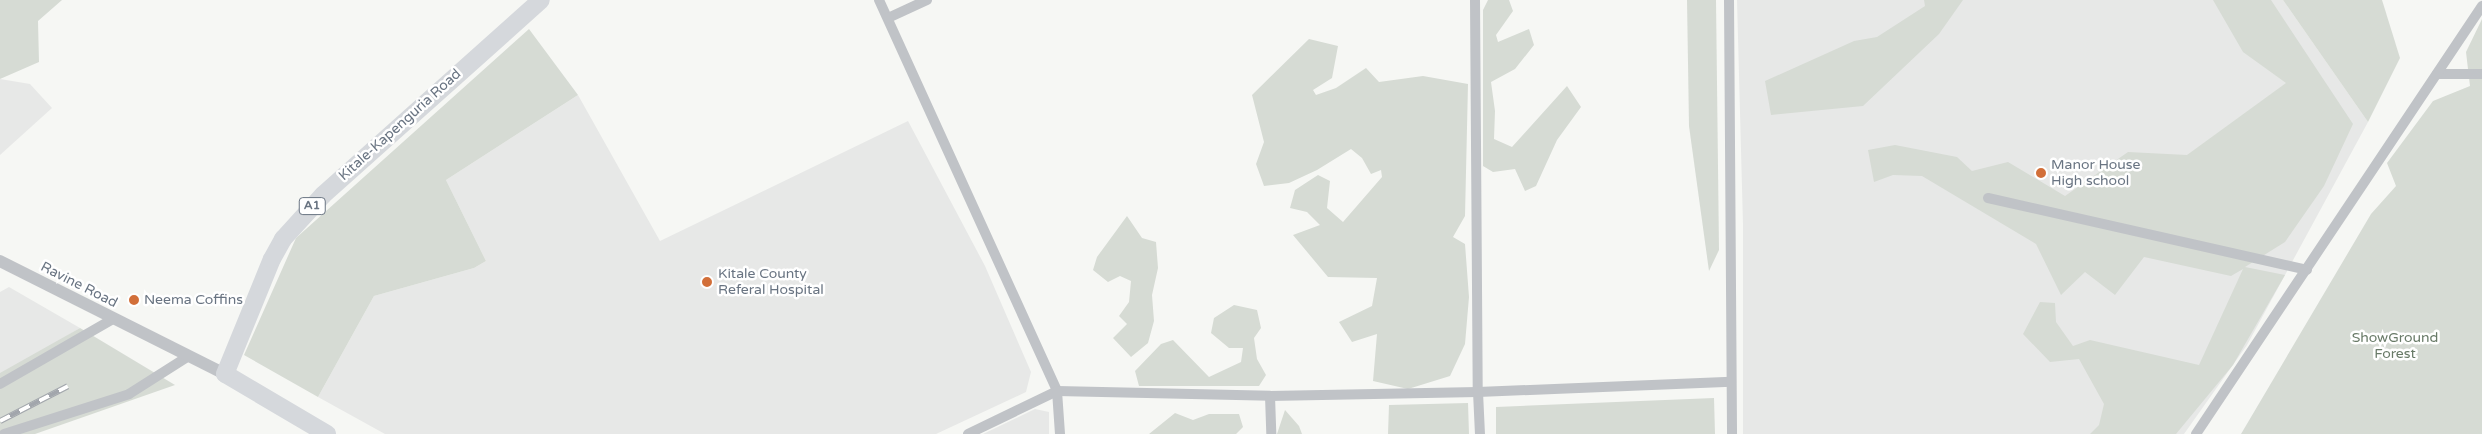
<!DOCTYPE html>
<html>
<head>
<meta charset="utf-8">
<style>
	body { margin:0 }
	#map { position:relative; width:2482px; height:434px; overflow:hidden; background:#f6f7f4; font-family:"Varela Round",sans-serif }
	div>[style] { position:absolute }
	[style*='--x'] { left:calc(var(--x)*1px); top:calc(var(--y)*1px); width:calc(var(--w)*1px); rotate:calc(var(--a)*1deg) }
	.built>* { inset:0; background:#e7e8e7 }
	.green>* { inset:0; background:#d6dbd4 }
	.minor>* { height:10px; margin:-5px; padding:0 5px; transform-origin:5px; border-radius:5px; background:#c0c3c7 }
	.tertiary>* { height:12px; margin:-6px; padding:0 6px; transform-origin:6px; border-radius:6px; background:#c0c3c7 }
	.trunk>* { height:18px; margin:-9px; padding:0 9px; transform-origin:9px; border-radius:9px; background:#d5d8dc }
	.rail>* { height:5.5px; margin-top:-2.75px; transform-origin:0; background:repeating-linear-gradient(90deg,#fff 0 11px,#a2a6ac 0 22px); box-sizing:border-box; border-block:1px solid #a2a6ac }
	.dots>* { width:14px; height:14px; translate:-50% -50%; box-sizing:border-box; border:2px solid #fff; border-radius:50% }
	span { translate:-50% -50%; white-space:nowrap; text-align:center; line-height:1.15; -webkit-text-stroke:5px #fff; paint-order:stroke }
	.shield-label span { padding:1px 4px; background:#fff; border:1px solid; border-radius:4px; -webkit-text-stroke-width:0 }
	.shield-label { font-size:12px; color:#697482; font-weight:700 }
	.street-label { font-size:14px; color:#697482 }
	.poi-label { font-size:14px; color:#697482 }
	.left { translate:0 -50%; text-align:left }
	.park-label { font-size:14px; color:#687a67 }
</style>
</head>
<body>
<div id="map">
	<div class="built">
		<div style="clip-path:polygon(1737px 0,2283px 0,2368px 122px,2247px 345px,2184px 434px,1743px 434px,1743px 225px)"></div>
		<div style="clip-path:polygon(0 79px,30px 84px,52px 108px,0 155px)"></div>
		<div style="clip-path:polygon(578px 95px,660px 241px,908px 121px,985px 266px,1031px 372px,1026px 392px,936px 434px,385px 434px,318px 397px,374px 296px,474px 268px,486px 261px,446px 180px)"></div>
		<div style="clip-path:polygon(9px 287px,80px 328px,0 376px,0 292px)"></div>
		<div style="clip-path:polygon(1035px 409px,1049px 412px,1049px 434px,983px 434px)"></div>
	</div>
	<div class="green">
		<div style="clip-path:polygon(0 0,62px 0,38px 21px,39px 62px,0 79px)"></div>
		<div style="clip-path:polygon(1488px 0,1509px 0,1513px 11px,1496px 35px,1498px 42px,1529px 29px,1534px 45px,1515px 69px,1491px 82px,1495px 111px,1494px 139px,1512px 147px,1567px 86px,1581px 107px,1557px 140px,1536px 186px,1525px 191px,1515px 169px,1493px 172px,1483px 166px,1483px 10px)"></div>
		<div style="clip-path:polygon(1687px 0,1716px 0,1719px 250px,1709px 271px,1689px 126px)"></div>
		<div style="clip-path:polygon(1924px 0,1963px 0,1939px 34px,1863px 106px,1771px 115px,1765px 81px,1854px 41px,1877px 37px,1925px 6px)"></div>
		<div style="clip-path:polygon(2213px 0,2271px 0,2353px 124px,2324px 186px,2285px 242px,2245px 267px,2285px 275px,2233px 365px,2176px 434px,2090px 434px,2099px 425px,2104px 404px,2079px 359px,2050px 362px,2023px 334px,2040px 302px,2055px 303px,2056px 322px,2073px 346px,2090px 340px,2199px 365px,2243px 269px,2231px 276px,2144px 257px,2115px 295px,2085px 272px,2061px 295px,2036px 244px,1922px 176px,1893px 175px,1874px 182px,1868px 150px,1895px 145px,1957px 157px,1972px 171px,2008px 162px,2065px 196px,2128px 152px,2187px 155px,2286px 83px,2243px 52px)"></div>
		<div style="clip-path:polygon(2283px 0,2382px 0,2400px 58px,2368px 122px)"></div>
		<div style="clip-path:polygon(2482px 19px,2482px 434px,2241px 434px,2371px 214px,2396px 186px,2387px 163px,2433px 101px,2470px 86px,2466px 52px)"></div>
		<div style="clip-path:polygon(529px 29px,578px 95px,446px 180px,486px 261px,474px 268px,374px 296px,318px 397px,244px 355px,296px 238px)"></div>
		<div style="clip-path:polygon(1309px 39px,1338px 46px,1332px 78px,1313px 90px,1316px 95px,1336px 88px,1366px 68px,1379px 82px,1423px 76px,1468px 84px,1465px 216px,1453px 237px,1465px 244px,1469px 297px,1465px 344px,1450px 376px,1408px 389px,1373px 381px,1377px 334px,1352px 342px,1339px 322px,1372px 306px,1377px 278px,1328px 277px,1293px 235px,1320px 225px,1307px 212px,1290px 208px,1295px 190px,1318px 175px,1330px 181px,1327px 208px,1343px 222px,1382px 177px,1381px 170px,1371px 174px,1362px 158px,1351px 149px,1317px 170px,1289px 183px,1264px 186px,1256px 164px,1264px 142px,1252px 95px)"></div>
		<div style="clip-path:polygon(1127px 216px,1142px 238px,1156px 242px,1158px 268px,1152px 295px,1154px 321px,1148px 343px,1131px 357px,1113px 338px,1127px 324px,1119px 316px,1129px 302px,1131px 281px,1120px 276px,1108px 282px,1093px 270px,1097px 257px)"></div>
		<div style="clip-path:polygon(1234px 305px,1257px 310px,1261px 328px,1254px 338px,1257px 359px,1266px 375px,1259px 386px,1139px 386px,1135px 371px,1161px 344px,1173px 340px,1209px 377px,1241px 362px,1243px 348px,1229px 348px,1211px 333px,1214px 318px)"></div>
		<div style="clip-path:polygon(80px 328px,175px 385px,35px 434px,0 434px,0 373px)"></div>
		<div style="clip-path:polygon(1714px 398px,1715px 434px,1496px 434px,1496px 407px)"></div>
		<div style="clip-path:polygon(1468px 403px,1469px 434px,1388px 434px,1389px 405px)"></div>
		<div style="clip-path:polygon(1285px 410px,1299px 426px,1302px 434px,1277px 434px)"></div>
		<div style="clip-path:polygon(1175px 413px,1193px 420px,1209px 414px,1239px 414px,1243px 427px,1236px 434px,1149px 434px)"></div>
	</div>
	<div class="minor">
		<div style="--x:879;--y:0;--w:430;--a:65.5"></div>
		<div style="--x:1057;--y:391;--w:213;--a:1.3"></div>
		<div style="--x:1270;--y:396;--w:208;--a:-1.1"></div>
		<div style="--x:1478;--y:392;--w:42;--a:87.3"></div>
		<div style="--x:1475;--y:0;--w:392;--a:89.6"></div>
		<div style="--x:1478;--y:392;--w:253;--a:-2.3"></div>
		<div style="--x:1729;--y:0;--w:434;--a:89.6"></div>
		<div style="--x:888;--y:18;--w:43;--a:-24.8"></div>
		<div style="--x:2437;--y:74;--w:45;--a:0"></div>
		<div style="--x:1988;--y:198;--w:327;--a:12.7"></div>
		<div style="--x:0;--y:384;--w:130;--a:-29.9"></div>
		<div style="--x:1270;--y:396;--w:38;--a:88"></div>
		<div style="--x:4;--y:434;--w:131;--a:-17.7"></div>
		<div style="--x:129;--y:394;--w:69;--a:-32.5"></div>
		<div style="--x:968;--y:434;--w:99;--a:-25.8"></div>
		<div style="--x:1057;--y:391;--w:43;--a:86"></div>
		<div style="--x:2196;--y:434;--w:515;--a:-56.25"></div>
	</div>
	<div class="tertiary">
		<div style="--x:0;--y:261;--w:252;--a:26.7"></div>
	</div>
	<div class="trunk">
		<div style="--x:327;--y:434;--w:118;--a:-149.5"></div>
		<div style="--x:225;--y:374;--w:124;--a:-67.8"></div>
		<div style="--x:272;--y:259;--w:23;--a:-61"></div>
		<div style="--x:283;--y:239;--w:59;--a:-47.7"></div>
		<div style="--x:323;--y:195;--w:292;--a:-41.8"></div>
	</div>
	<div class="rail">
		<div style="--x:0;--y:421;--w:76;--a:-27.2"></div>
	</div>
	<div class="dots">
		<div style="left:2041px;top:173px;background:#d26f39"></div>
		<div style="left:707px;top:282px;background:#d26f39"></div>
		<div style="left:134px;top:300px;background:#d26f39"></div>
	</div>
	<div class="shield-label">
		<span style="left:312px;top:206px">A1</span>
	</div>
	<div class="street-label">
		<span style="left:400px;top:125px;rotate:-42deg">Kitale-Kapenguria Road</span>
		<span style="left:79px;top:285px;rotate:27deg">Ravine Road</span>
	</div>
	<div class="poi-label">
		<span class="left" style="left:2051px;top:173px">Manor House<br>High school</span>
		<span class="left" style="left:718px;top:282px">Kitale County<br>Referal Hospital</span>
		<span class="left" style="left:144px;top:300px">Neema Coffins</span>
	</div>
	<div class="park-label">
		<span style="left:2395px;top:346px">ShowGround<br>Forest</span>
	</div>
</div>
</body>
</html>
